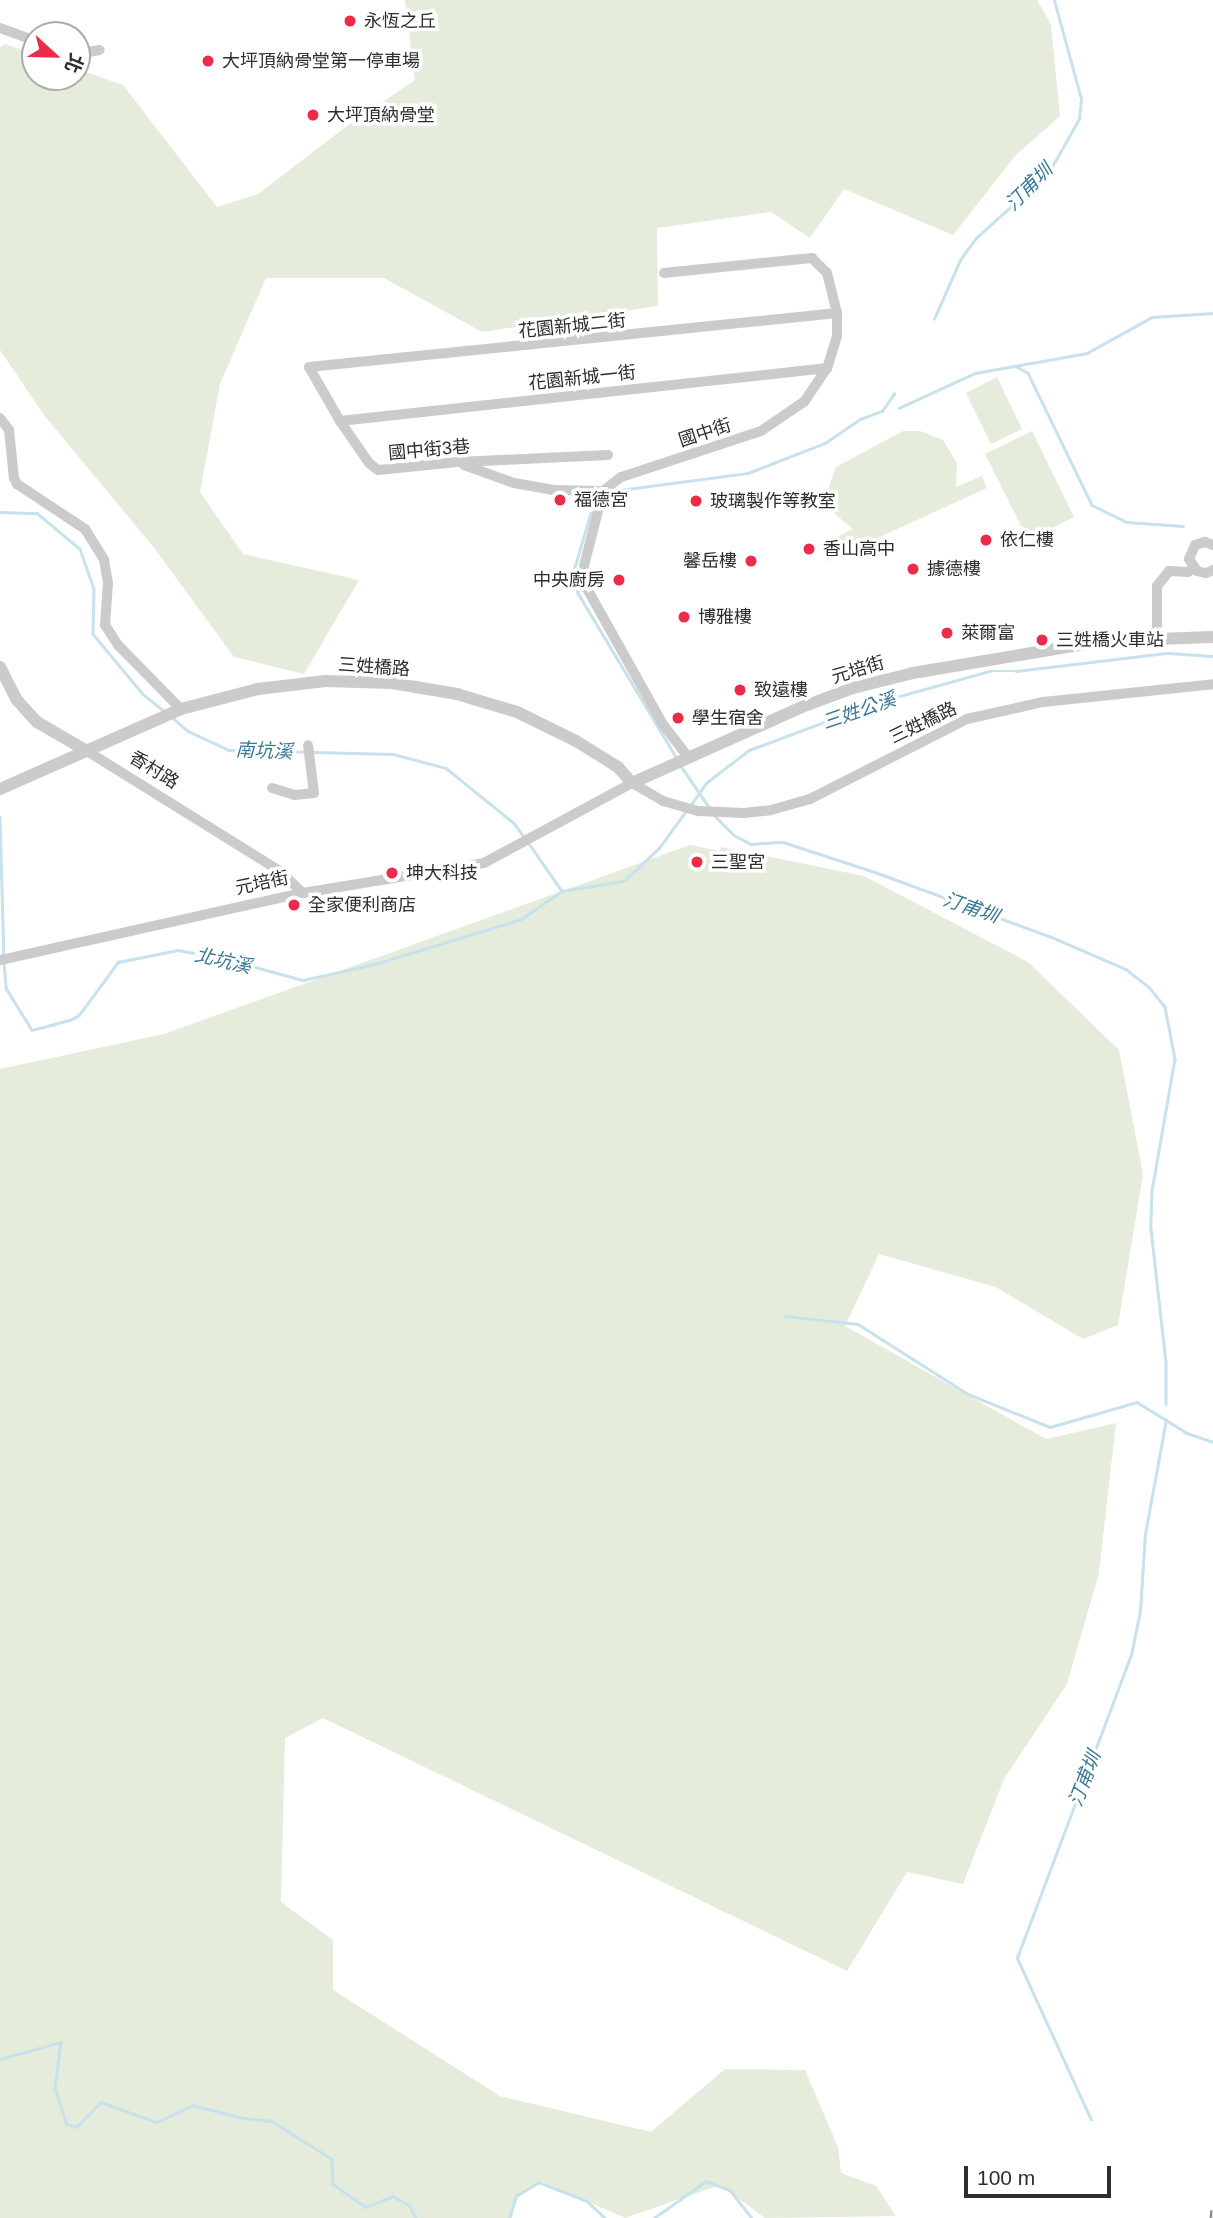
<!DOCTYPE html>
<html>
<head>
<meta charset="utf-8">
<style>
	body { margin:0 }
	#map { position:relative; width:1213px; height:2218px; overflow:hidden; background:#fff; font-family:Helvetica,"Noto Sans TC",sans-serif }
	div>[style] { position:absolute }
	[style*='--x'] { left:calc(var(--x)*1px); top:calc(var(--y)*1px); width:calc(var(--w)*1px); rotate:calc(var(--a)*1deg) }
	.green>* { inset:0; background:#e6ecdb }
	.stream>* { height:2.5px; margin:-1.25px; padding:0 1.25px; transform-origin:1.25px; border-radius:1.25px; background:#c7e1ed }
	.minor>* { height:10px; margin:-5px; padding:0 5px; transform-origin:5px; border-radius:5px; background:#cbcbcb }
	.tertiary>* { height:12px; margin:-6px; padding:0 6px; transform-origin:6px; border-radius:6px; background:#cbcbcb }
	.rail>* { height:5px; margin-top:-2.5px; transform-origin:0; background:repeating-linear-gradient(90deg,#fff 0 8px,#838383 0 16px); box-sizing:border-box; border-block:2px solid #838383 }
	.dots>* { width:19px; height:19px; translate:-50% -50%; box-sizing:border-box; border:4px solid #fff; border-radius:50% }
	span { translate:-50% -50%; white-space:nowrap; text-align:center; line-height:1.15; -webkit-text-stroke:7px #fff; paint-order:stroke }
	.poi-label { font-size:18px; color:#2e2e2e }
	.left { translate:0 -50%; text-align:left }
	.right { translate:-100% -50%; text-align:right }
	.street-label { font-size:18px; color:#2e2e2e }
	.water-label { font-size:19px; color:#397894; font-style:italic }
	.north { position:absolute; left:21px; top:21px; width:70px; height:70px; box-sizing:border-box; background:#fff; border:2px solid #ababab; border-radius:50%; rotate:112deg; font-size:19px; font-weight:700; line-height:28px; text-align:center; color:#2e2e2e }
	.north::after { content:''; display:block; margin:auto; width:24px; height:32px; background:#ec2a49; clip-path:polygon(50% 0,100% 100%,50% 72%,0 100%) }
	.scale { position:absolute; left:964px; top:2166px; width:147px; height:32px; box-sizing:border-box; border:4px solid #2e2e2e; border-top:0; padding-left:9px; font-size:21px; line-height:24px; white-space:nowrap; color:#2e2e2e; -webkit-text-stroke:5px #fff; paint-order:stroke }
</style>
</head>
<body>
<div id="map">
	<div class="green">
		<div style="clip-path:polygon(405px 0,1037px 0,1051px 25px,1060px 116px,1016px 155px,953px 235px,844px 189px,810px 238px,771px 212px,657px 228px,658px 306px,482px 332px,384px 278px,266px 278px,220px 384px,200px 492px,243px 554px,359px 580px,304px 674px,234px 657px,155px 549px,44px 415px,0 350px,0 47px,5px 44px,35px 55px,35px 77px,77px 77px,77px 69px,123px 85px,217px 207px,258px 194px,351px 123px,415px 80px)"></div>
		<div style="clip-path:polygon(997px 377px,1022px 429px,991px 444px,966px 393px)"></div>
		<div style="clip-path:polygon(903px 431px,920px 431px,943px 440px,957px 463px,956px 487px,982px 476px,987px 488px,827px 561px,820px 545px,853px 529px,836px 515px,829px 504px,829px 486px,836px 467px)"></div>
		<div style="clip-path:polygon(1032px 431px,1074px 517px,1028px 540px,985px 454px)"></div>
		<div style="clip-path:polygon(690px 845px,720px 851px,721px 847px,864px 876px,1028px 962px,1119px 1050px,1143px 1174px,1118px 1325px,1083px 1339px,996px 1287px,879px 1254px,845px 1326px,1046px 1439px,1116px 1423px,1099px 1573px,1067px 1684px,1004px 1779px,963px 1884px,907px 1872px,847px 1971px,323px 1718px,285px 1738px,281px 1902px,333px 1940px,333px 1990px,500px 2096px,651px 2132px,725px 2069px,805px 2070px,838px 2147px,841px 2173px,876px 2186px,896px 2216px,765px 2218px,720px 2185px,625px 2218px,541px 2181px,516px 2196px,512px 2218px,0 2218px,0 1069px,164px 1034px)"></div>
	</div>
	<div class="stream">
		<div style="--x:934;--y:319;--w:64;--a:-66.2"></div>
		<div style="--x:960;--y:260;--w:27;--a:-54"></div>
		<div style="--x:976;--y:238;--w:98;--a:-42.1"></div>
		<div style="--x:1049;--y:172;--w:61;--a:-60.5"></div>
		<div style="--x:1079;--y:119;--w:20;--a:-84"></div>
		<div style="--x:1081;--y:99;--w:103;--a:-105.3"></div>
		<div style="--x:1016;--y:366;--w:14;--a:30"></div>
		<div style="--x:1028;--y:373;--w:147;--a:64.1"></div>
		<div style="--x:1092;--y:505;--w:39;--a:26"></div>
		<div style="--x:1127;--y:522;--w:56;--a:4.1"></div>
		<div style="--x:899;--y:408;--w:84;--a:-24.7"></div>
		<div style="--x:975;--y:373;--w:114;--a:-10.1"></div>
		<div style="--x:1087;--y:353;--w:74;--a:-29"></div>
		<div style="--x:1152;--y:317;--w:61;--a:-3.8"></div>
		<div style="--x:620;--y:490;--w:129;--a:-7.6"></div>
		<div style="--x:748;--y:473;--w:83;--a:-21.3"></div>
		<div style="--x:825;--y:443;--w:42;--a:-34.4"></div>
		<div style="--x:860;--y:419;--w:23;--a:-20"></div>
		<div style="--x:882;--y:411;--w:21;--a:-55"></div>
		<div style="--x:0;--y:512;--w:37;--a:2"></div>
		<div style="--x:37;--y:513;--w:56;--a:39.9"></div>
		<div style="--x:80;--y:549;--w:42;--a:70.7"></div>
		<div style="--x:94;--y:589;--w:45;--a:91.3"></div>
		<div style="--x:93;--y:634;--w:78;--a:50.2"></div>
		<div style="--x:143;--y:694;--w:28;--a:39"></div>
		<div style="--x:591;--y:513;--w:60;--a:106.3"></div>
		<div style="--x:574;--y:571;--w:22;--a:80"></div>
		<div style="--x:578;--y:593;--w:191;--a:59.1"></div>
		<div style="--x:173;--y:718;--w:20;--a:41"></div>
		<div style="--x:188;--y:731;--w:45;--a:24.9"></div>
		<div style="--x:229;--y:750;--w:164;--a:1.4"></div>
		<div style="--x:393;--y:754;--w:55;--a:14.8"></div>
		<div style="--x:446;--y:768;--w:87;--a:39"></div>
		<div style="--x:514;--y:823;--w:17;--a:54"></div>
		<div style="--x:681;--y:766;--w:53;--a:55.7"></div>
		<div style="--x:690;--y:806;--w:28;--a:-55"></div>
		<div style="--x:706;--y:783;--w:54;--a:-37.5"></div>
		<div style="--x:749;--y:750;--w:138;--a:-20.4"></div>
		<div style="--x:878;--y:702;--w:116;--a:-15.5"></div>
		<div style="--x:990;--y:671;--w:26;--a:0"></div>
		<div style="--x:1016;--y:671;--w:153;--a:-6.8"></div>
		<div style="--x:1168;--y:653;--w:45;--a:3.8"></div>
		<div style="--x:714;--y:815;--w:28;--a:45"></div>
		<div style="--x:734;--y:835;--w:19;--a:28"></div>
		<div style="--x:751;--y:844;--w:32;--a:-4"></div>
		<div style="--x:783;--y:842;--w:97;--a:18.1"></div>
		<div style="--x:875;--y:872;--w:185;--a:20.2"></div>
		<div style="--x:1049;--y:936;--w:84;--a:23.2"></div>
		<div style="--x:1126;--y:969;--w:29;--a:38"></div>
		<div style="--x:1149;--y:987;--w:26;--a:51"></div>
		<div style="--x:1165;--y:1007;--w:53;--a:79.1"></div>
		<div style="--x:1175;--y:1059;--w:134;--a:99.9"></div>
		<div style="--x:1152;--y:1191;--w:38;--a:92"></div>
		<div style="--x:1151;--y:1229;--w:134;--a:83.6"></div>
		<div style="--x:1166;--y:1362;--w:42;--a:90"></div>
		<div style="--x:0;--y:817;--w:139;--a:88.4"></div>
		<div style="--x:528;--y:842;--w:60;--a:55.2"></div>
		<div style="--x:4;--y:963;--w:25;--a:85"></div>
		<div style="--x:6;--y:988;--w:49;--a:58.2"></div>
		<div style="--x:32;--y:1030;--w:39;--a:-15"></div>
		<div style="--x:70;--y:1020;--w:10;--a:-29"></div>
		<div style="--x:79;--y:1015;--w:66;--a:-53.7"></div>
		<div style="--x:118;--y:962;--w:61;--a:-11.3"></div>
		<div style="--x:178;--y:950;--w:49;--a:10.6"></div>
		<div style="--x:226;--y:959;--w:80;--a:15.3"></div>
		<div style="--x:303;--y:980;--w:74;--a:-12.5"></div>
		<div style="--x:375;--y:964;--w:153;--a:-17.1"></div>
		<div style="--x:521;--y:919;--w:50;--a:-34.3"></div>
		<div style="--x:562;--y:891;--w:63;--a:-9.2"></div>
		<div style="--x:624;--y:881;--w:48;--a:-43.3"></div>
		<div style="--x:659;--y:848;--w:46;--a:-53.9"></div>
		<div style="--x:785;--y:1316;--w:73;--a:6.3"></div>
		<div style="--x:858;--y:1324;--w:130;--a:32.5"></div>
		<div style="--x:968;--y:1394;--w:88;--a:21.9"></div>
		<div style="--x:1050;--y:1427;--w:91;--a:-16"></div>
		<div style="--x:1137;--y:1402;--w:59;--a:31.8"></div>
		<div style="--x:1187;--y:1433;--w:28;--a:19"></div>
		<div style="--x:0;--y:2059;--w:63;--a:-15.6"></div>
		<div style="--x:61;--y:2042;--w:46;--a:97.4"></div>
		<div style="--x:55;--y:2088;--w:38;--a:72"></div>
		<div style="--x:67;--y:2124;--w:9;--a:18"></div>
		<div style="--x:76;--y:2127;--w:35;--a:-45"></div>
		<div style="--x:101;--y:2102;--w:59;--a:19.7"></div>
		<div style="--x:157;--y:2122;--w:40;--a:-25"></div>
		<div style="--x:193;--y:2105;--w:52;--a:14.6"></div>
		<div style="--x:243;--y:2118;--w:29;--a:6"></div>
		<div style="--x:272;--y:2121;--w:71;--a:32.3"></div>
		<div style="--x:332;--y:2159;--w:25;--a:88"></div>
		<div style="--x:333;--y:2184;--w:40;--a:34.9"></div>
		<div style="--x:366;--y:2207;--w:29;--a:-22"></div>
		<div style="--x:393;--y:2196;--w:20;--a:30"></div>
		<div style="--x:410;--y:2206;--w:13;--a:63"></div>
		<div style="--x:1091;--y:2120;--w:178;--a:-114.6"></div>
		<div style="--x:1017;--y:1958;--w:324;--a:-69.4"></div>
		<div style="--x:1131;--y:1655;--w:45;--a:-78.4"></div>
		<div style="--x:1140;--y:1611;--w:77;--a:-86.3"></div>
		<div style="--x:1145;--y:1534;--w:116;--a:-79.6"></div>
		<div style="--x:509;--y:2218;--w:23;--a:-72"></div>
		<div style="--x:516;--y:2196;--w:27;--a:-31"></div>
		<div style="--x:539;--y:2182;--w:52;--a:21.6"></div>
		<div style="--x:587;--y:2201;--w:25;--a:43"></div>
		<div style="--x:654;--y:2218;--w:64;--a:-35.4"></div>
		<div style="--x:706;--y:2181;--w:26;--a:21"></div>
		<div style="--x:730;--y:2190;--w:36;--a:52"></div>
	</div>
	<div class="minor">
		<div style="--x:0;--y:28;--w:37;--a:20"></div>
		<div style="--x:77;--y:54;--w:23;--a:-10"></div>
		<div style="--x:664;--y:273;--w:149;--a:-5.8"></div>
		<div style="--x:812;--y:258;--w:21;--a:45"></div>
		<div style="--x:827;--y:273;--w:41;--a:76"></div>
		<div style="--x:837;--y:313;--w:23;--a:90"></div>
		<div style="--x:837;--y:336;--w:34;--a:107"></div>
		<div style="--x:827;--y:368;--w:40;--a:124"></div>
		<div style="--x:805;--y:401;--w:53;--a:145.7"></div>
		<div style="--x:761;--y:431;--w:147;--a:161.8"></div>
		<div style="--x:621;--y:477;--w:23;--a:142"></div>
		<div style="--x:603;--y:491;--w:77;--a:104.2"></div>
		<div style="--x:584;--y:566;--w:19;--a:87"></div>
		<div style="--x:585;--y:585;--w:158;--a:60.8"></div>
		<div style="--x:662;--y:723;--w:43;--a:52.6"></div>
		<div style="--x:0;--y:418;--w:15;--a:53"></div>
		<div style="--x:9;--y:430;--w:48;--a:84.1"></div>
		<div style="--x:14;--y:478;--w:7;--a:63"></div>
		<div style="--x:17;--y:484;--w:82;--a:33.5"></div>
		<div style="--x:85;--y:529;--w:36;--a:58"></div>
		<div style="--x:104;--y:560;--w:23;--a:80"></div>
		<div style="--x:108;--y:583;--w:42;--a:94.1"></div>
		<div style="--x:105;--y:625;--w:24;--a:57"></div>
		<div style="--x:118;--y:645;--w:90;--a:45.5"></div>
		<div style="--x:340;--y:421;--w:490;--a:-6.2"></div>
		<div style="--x:608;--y:455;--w:151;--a:177.3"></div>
		<div style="--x:457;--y:462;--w:79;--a:174.2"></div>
		<div style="--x:378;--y:470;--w:11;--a:-142"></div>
		<div style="--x:369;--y:463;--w:51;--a:-124.6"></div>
		<div style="--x:340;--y:421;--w:62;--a:-119.9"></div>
		<div style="--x:309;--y:367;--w:531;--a:-5.84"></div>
		<div style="--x:464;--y:465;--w:53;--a:19.8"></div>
		<div style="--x:514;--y:483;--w:39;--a:10"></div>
		<div style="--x:552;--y:490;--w:51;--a:1.1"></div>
		<div style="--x:1213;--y:545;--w:9;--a:-159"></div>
		<div style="--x:1205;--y:542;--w:10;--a:163"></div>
		<div style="--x:1195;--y:545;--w:15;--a:113"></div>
		<div style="--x:1189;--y:559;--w:14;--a:56"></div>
		<div style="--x:1197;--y:571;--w:9;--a:13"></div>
		<div style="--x:1206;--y:573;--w:8;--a:-23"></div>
		<div style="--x:1157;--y:638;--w:52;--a:-90"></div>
		<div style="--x:1157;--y:586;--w:19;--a:-51"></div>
		<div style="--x:1169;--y:571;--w:19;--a:3"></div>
		<div style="--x:1188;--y:572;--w:6;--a:-39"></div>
		<div style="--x:87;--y:751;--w:227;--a:31.9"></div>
		<div style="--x:280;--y:871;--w:32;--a:44"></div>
		<div style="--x:272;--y:788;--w:24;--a:17"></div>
		<div style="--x:295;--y:795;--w:19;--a:-6"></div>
		<div style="--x:314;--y:793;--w:48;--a:-97.1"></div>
		<div style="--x:0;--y:960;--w:310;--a:-12.5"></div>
		<div style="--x:303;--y:893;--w:183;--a:-9.4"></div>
		<div style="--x:484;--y:863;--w:168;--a:-28.4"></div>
		<div style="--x:632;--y:783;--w:36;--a:30"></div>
		<div style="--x:663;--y:801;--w:37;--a:16"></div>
		<div style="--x:699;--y:811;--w:45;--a:2.5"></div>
		<div style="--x:744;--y:813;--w:27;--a:-6"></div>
		<div style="--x:771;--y:810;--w:41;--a:-15.8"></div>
		<div style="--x:810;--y:799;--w:176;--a:-27"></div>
		<div style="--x:967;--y:719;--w:78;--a:-12.6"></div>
		<div style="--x:1043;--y:702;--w:171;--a:-6"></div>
	</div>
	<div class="tertiary">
		<div style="--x:0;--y:667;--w:37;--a:63"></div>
		<div style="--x:17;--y:700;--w:30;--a:48"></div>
		<div style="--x:37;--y:722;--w:58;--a:30.1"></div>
		<div style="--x:0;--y:789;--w:198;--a:-23.8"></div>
		<div style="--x:181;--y:709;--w:80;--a:-14.6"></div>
		<div style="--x:258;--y:689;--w:68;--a:-6.7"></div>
		<div style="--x:326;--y:681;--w:66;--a:1.7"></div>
		<div style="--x:392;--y:683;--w:66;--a:9.6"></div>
		<div style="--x:457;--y:694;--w:63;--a:16.7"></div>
		<div style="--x:517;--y:712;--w:66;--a:26.2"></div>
		<div style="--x:576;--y:741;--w:49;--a:31.8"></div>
		<div style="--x:618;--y:767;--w:21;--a:49"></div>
		<div style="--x:632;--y:783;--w:186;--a:-24.1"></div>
		<div style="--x:802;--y:707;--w:54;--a:-20.4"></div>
		<div style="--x:853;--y:688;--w:62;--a:-14"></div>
		<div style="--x:913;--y:673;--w:193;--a:-9.6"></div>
		<div style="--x:1103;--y:641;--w:110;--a:-2.1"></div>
	</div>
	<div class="rail">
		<div style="--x:1212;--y:2218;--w:8;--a:-83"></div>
	</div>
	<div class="dots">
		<div style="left:350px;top:21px;background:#ec2a49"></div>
		<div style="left:208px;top:61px;background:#ec2a49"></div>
		<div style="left:313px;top:115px;background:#ec2a49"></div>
		<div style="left:560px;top:500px;background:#ec2a49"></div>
		<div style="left:696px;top:501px;background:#ec2a49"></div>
		<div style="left:986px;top:540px;background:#ec2a49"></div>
		<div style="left:809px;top:549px;background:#ec2a49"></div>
		<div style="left:751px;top:561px;background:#ec2a49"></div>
		<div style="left:913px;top:569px;background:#ec2a49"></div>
		<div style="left:619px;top:580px;background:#ec2a49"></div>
		<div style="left:684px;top:617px;background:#ec2a49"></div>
		<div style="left:947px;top:633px;background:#ec2a49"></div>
		<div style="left:1042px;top:640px;background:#ec2a49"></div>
		<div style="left:740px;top:690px;background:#ec2a49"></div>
		<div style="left:678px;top:718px;background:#ec2a49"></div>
		<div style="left:697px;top:862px;background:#ec2a49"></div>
		<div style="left:392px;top:873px;background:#ec2a49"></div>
		<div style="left:294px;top:905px;background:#ec2a49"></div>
	</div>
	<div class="poi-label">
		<span class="left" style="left:364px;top:21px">永恆之丘</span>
		<span class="left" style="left:222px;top:61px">大坪頂納骨堂第一停車場</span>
		<span class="left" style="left:327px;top:115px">大坪頂納骨堂</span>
		<span class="left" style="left:574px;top:500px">福德宮</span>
		<span class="left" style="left:710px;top:501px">玻璃製作等教室</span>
		<span class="left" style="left:1000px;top:540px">依仁樓</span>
		<span class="left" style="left:823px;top:549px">香山高中</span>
		<span class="right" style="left:737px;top:561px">馨岳樓</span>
		<span class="left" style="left:927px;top:569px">據德樓</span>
		<span class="right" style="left:605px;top:580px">中央廚房</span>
		<span class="left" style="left:698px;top:617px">博雅樓</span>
		<span class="left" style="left:961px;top:633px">萊爾富</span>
		<span class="left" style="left:1056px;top:640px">三姓橋火車站</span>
		<span class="left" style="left:754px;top:690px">致遠樓</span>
		<span class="left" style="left:692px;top:718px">學生宿舍</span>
		<span class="left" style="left:711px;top:862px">三聖宮</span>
		<span class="left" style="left:406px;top:873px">坤大科技</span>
		<span class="left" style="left:308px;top:905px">全家便利商店</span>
	</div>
	<div class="street-label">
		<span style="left:572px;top:326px;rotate:-6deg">花園新城二街</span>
		<span style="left:582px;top:378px;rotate:-6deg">花園新城一街</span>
		<span style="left:705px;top:433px;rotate:-18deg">國中街</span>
		<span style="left:429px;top:450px;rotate:-5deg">國中街3巷</span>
		<span style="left:374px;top:667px;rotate:4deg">三姓橋路</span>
		<span style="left:858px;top:670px;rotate:-17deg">元培街</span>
		<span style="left:923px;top:723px;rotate:-26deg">三姓橋路</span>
		<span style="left:154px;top:770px;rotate:32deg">香村路</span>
		<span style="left:262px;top:883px;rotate:-12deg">元培街</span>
	</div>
	<div class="water-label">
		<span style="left:1029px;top:187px;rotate:-45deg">汀甫圳</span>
		<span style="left:859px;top:711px;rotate:-19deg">三姓公溪</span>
		<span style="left:264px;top:751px;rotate:2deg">南坑溪</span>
		<span style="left:971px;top:908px;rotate:19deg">汀甫圳</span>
		<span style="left:223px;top:961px;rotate:13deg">北坑溪</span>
		<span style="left:1085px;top:1779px;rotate:-69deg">汀甫圳</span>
	</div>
	<div class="north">北</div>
	<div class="scale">100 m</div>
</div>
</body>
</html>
